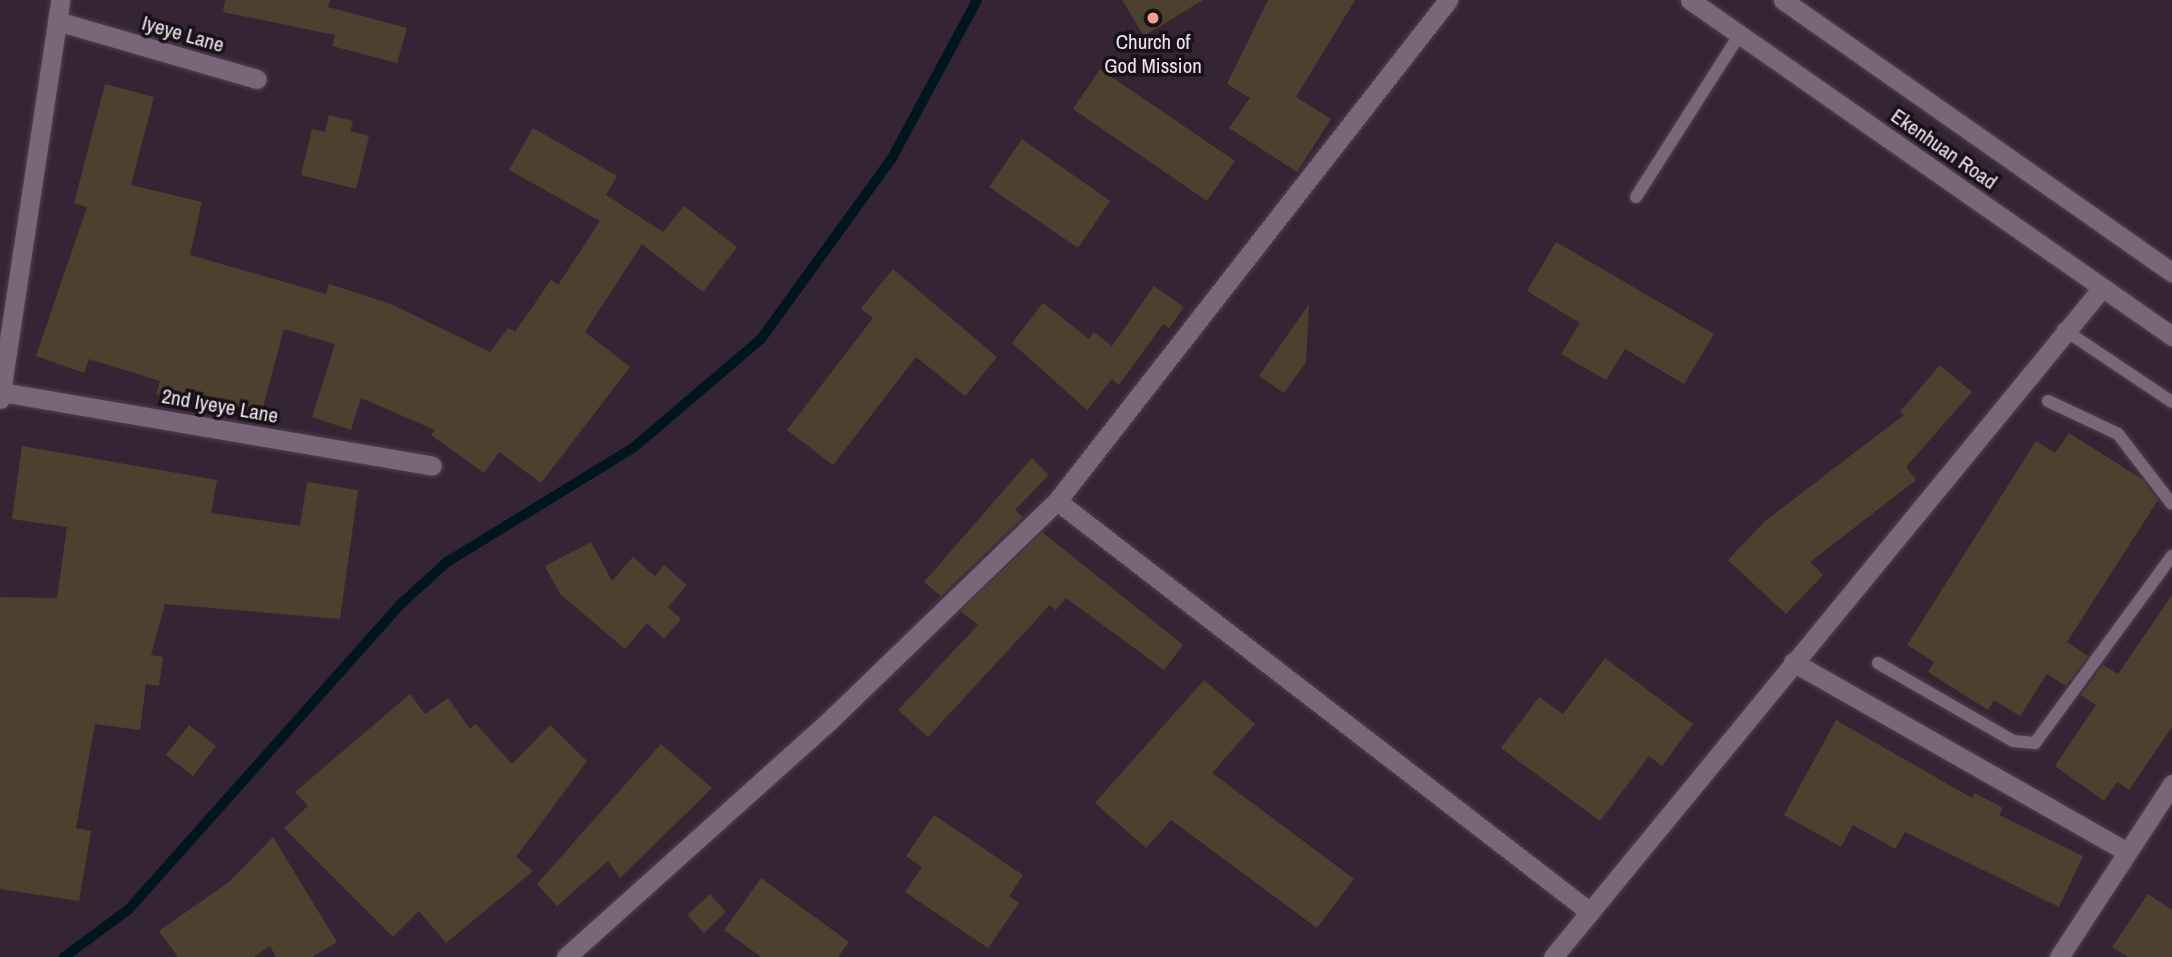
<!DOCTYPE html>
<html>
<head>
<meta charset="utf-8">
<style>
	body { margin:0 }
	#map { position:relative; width:2172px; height:957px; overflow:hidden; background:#352534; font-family:"Archivo Narrow",sans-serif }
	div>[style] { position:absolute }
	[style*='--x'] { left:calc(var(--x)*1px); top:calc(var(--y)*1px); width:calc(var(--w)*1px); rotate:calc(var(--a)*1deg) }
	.stream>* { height:10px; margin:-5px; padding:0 5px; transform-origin:5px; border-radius:5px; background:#00151e }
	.building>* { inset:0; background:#4e402e }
	.roads { filter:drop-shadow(0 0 2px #4f414e) drop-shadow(0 0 2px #4f414e) }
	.service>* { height:12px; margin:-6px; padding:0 6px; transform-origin:6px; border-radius:6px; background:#796678 }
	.minor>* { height:19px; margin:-9.5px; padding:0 9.5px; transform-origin:9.5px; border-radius:9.5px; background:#796678 }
	.secondary>* { height:19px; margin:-9.5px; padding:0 9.5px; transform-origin:9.5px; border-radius:9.5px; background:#796678 }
	.dots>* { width:19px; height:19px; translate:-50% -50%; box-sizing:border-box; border:4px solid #181117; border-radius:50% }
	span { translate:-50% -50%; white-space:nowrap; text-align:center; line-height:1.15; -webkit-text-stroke:7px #181117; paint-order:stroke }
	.street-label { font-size:21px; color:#efe4ee }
	.poi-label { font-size:21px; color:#efe4ee }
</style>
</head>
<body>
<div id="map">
	<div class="stream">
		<div style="--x:64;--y:957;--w:81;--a:-36.4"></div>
		<div style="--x:129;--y:909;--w:411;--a:-48.3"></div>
		<div style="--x:403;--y:602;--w:59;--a:-42.3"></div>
		<div style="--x:447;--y:562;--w:218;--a:-31.5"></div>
		<div style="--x:633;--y:448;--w:168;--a:-40.4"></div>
		<div style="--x:761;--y:339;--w:223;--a:-54.1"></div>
		<div style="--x:892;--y:158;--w:179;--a:-61.7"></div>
	</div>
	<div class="building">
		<div style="clip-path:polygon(225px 0,330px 0,328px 7px,407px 28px,397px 63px,332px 46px,335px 35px,223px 12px)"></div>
		<div style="clip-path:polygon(1122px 0,1203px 0,1144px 36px)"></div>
		<div style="clip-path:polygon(1268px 0,1355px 0,1296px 97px,1331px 119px,1297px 172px,1229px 128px,1250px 98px,1227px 84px)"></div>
		<div style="clip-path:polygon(1100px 69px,1235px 161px,1207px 201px,1073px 109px)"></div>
		<div style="clip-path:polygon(105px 84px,154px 97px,131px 185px,202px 202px,190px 255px,326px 294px,329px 284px,391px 304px,490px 352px,508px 328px,515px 332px,551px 280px,558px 285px,600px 221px,509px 170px,533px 128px,617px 176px,606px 195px,663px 232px,684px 206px,737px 247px,703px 292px,642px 244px,585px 332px,630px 367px,541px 483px,499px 452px,484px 473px,431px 435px,435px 430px,361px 398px,351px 430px,312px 417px,335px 344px,284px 329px,261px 415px,190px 396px,187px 404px,156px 394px,160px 381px,89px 359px,84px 373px,36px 356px,87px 207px,74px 203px)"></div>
		<div style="clip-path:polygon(329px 115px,353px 121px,350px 131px,369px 136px,356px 189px,301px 175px,312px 129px,325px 132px)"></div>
		<div style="clip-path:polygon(1022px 139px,1110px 201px,1078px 248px,989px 187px)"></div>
		<div style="clip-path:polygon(1556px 242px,1714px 334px,1684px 384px,1625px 349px,1606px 380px,1561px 354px,1580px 323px,1527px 291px)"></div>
		<div style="clip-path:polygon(893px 269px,997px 357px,965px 396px,916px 357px,833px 465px,787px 430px,873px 318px,861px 308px)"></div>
		<div style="clip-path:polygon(1154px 286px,1184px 307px,1169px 328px,1163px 324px,1119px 385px,1112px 379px,1087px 410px,1012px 343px,1043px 303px,1089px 339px,1094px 332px,1112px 346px)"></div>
		<div style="clip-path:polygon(1309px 304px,1306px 362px,1284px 393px,1259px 376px)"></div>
		<div style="clip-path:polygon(1940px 365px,1972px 392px,1906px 467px,1916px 480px,1810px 562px,1823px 575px,1786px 614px,1728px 560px,1765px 521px,1904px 415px,1900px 412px)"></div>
		<div style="clip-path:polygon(2069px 433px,2142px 479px,2158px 500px,2067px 642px,2088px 656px,2066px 686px,2047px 674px,2020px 716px,1994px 700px,1988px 710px,1928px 672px,1934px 662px,1907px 645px,2036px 441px,2055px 453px)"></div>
		<div style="clip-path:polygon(22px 446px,217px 480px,211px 513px,300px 526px,307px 482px,358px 490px,340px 619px,165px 604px,151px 655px,163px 657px,159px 686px,146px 684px,140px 730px,95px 724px,76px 828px,91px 831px,79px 901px,0 889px,0 597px,57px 598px,67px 527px,12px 519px)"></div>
		<div style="clip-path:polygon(1032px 458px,1049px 475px,1015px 510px,1023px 517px,941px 596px,924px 582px)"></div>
		<div style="clip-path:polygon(1042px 532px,1183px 645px,1164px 670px,1066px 598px,1056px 610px,1050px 605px,928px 737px,898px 710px,978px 625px,960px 611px)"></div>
		<div style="clip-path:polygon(591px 542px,612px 581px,633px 557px,655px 576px,664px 565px,687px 585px,668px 607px,681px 619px,664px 639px,647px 623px,625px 649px,560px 594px,545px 566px)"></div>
		<div style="clip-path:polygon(2172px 595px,2172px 727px,2129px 790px,2117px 782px,2104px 801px,2055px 766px,2096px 705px,2081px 695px,2103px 665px,2118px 674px)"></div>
		<div style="clip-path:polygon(1605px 658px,1693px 724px,1662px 766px,1649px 756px,1600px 821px,1501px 748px,1539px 697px,1563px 714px)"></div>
		<div style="clip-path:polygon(1204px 680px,1255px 724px,1212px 773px,1354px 879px,1317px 928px,1171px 820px,1146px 848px,1095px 803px)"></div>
		<div style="clip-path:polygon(410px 694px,425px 714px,448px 698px,470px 729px,476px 724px,512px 764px,550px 725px,587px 761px,516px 857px,533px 871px,446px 943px,419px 911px,393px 937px,284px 828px,308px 806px,295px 792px)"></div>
		<div style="clip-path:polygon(1836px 720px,1972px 798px,1975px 793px,2003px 808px,1999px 815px,2083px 856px,2059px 907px,1905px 832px,1895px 849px,1853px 825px,1841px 847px,1784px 815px)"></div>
		<div style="clip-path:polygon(189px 725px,216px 746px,193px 776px,166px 755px)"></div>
		<div style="clip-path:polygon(661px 744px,712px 788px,620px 878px,608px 861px,557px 906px,537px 884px)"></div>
		<div style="clip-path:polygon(934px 815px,1023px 875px,1009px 896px,1019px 903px,988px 948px,905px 892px,922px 867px,906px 856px)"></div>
		<div style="clip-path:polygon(273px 837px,337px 942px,312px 957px,276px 957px,270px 946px,254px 957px,178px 957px,159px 931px,229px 882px)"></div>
		<div style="clip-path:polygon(761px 878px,849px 942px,838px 957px,761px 957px,724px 930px)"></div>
		<div style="clip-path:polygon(710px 894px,726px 912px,704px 933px,687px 915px)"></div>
		<div style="clip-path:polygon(2148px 894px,2172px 910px,2172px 957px,2128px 957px,2112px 947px)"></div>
	</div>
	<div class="roads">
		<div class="service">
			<div style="--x:1636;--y:197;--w:193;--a:-57.5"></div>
			<div style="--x:2063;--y:329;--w:131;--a:33.8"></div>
			<div style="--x:2048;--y:401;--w:77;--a:25.2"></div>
			<div style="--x:2118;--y:434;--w:88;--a:52.4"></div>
			<div style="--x:1878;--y:663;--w:156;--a:30"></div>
			<div style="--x:2013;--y:741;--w:22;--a:5"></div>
			<div style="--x:2035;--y:743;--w:232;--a:-53.8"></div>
		</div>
		<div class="minor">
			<div style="--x:57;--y:21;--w:208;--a:16.2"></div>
			<div style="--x:1;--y:392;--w:437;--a:9.7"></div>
			<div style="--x:0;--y:399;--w:403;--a:-81.4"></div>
			<div style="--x:1057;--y:501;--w:673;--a:37.64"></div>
			<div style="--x:1793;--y:662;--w:384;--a:29.6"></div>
			<div style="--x:566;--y:957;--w:352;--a:-41.9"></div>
			<div style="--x:828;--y:722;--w:318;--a:-44"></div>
			<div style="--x:1057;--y:501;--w:636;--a:-52.03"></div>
			<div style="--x:1553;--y:957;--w:865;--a:-50.63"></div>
			<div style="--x:2059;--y:957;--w:207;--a:-56.8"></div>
		</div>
		<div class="secondary">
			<div style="--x:1690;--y:0;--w:588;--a:34.88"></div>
			<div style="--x:1783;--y:0;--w:475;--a:35"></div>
		</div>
	</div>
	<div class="dots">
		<div style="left:1153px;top:18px;background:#f59c91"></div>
	</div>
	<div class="street-label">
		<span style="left:183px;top:34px;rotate:16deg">Iyeye Lane</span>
		<span style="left:1944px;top:149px;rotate:35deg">Ekenhuan Road</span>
		<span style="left:220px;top:406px;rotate:10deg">2nd Iyeye Lane</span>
	</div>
	<div class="poi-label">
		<span style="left:1153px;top:54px">Church of<br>God Mission</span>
	</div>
</div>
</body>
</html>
